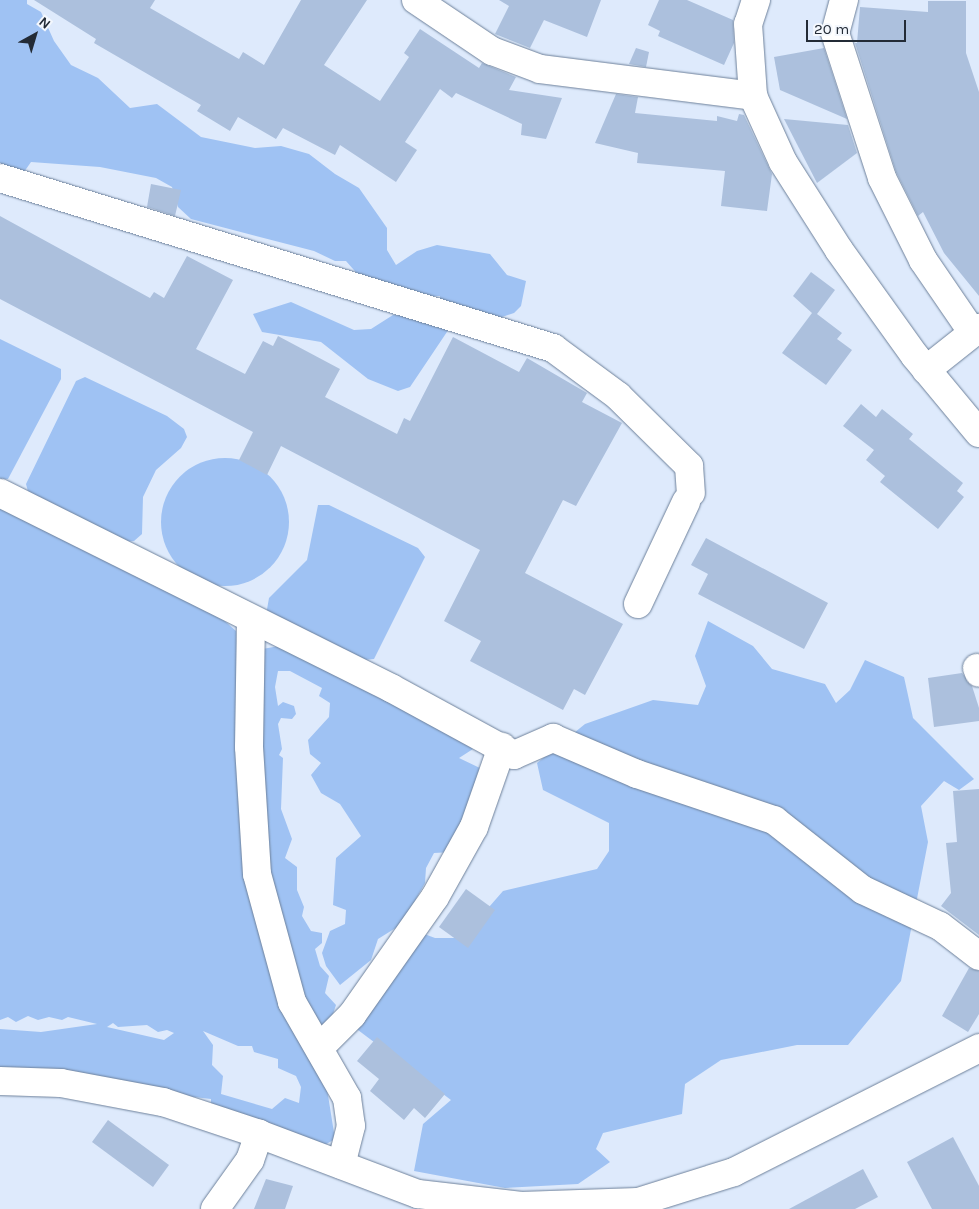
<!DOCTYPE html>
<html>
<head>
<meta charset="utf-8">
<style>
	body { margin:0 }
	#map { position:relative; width:979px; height:1209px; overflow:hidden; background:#deeafc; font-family:Karla,sans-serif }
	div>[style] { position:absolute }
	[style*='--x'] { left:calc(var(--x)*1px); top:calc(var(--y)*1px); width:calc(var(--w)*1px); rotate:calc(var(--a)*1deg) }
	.green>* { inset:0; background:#9fc2f3 }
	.round { border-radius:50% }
	.building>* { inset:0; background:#acc0dd }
	.roads { filter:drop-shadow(0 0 1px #6d809a) drop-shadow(0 0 1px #6d809a) }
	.minor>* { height:28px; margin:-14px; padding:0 14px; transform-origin:14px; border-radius:14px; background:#fff }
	span { translate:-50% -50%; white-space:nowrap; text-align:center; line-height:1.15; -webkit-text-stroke:5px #f3f7fd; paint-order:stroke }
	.north { position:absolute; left:10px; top:10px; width:50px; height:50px; -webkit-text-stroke:4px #f3f7fd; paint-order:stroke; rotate:39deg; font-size:14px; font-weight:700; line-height:20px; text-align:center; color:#232b36 }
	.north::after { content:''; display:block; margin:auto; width:18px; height:22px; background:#232b36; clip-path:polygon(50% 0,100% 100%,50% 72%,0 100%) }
	.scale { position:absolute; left:806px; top:20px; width:100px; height:22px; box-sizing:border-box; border:2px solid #232b36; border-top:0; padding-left:6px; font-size:15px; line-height:18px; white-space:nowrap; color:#232b36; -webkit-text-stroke:4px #f3f7fd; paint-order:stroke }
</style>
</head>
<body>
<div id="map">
	<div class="green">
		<div style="clip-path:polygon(0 0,27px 0,27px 4px,41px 12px,54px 41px,71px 65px,98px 78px,130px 108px,157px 104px,201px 137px,255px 148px,281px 146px,309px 154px,335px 174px,359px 188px,387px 228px,387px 250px,396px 265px,417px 251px,437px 245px,490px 254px,507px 275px,526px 281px,521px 306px,514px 313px,476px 326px,457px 317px,410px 387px,398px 391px,368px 379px,321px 342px,262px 332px,253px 314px,291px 302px,354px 330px,371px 329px,393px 315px,411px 316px,439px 323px,440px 296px,399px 297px,368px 286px,346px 261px,335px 261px,314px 251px,191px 219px,178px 207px,172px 187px,156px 178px,100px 167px,31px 162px,17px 182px,0 183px)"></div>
		<div style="clip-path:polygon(0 339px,61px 369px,61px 379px,8px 479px,0 479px)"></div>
		<div style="clip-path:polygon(85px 377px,167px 416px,184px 429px,187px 437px,181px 448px,156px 470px,143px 497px,142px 534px,134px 541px,124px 542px,29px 495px,26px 484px,76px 381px)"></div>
		<div class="round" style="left:161px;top:458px;width:128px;height:128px"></div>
		<div style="clip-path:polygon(evenodd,0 500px,209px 607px,236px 631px,257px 876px,327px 1089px,335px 1139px,323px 1146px,211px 1108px,211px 1099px,0 1074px,0 1029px,41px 1032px,97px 1024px,68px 1017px,62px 1020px,49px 1017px,38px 1020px,28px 1016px,16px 1022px,8px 1017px,0 1020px,0 500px,113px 1023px,118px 1027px,147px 1025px,158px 1032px,167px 1030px,174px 1033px,164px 1040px,107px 1027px,113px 1023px,0 500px,203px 1031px,238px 1046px,252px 1046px,254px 1052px,278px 1059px,278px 1068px,296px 1076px,301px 1087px,299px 1103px,285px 1098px,272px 1109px,221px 1094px,223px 1076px,212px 1065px,213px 1045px,203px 1031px)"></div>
		<div style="clip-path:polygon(318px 505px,329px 505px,418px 548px,425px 557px,374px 659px,363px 660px,266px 615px,269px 598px,307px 560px)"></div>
		<div style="clip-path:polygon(708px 621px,753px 646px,772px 669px,825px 684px,836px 703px,850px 690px,865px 660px,904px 677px,913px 718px,974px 779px,959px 790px,944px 781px,921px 806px,928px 842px,901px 981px,848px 1045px,797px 1045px,721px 1060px,685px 1084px,682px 1114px,603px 1133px,596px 1149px,610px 1162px,578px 1184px,505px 1188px,414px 1171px,423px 1124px,451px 1100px,354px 1027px,419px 932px,435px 938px,462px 938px,503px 891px,597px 869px,609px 851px,609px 823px,543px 790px,537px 763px,585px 724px,653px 700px,698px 705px,706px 686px,695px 656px)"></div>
		<div style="clip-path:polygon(279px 646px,466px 739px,473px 749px,459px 758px,482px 769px,452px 852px,434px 853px,426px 868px,425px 883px,402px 924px,378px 939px,371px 960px,340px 985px,326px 966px,322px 953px,330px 931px,345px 924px,346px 910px,333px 905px,336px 858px,361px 836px,340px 804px,321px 793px,311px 775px,321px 763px,310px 754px,308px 740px,329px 717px,330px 703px,319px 696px,322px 688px,290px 671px,278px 671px,275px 687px,278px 706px,283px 702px,294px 706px,296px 714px,292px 719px,281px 718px,278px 724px,282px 749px,279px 755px,283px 758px,281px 809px,292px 839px,285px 858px,297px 867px,297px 890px,304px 907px,302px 916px,311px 931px,322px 933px,322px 943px,315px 949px,320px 966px,329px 976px,325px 993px,336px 1005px,331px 1020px,318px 1028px,309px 1026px,269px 889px,257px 650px)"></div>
	</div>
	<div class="building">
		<div style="clip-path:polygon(34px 0,155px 0,150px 8px,239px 59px,243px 52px,264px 65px,301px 0,367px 0,324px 65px,380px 101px,409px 57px,404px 53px,420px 29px,479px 68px,482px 63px,516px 77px,509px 90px,562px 98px,546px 139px,521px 135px,522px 124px,456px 93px,452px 98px,440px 89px,405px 142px,417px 150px,396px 182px,340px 145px,335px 155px,283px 128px,276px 139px,238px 117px,230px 131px,197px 111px,201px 105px,94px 43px,96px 39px)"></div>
		<div style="clip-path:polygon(499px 0,601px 0,587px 37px,544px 20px,530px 48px,495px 34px,509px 6px)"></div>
		<div style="clip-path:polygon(659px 0,687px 0,733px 20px,734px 43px,724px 65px,658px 36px,660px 31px,648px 25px)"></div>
		<div style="clip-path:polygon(928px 1px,966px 1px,966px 53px,979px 92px,979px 296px,944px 253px,923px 212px,918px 216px,896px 172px,855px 43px,857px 43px,860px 7px,928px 12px)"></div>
		<div style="clip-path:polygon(636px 48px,649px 52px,646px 67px,629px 64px)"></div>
		<div style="clip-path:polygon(824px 48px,847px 119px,780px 90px,774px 57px)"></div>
		<div style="clip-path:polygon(616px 94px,638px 97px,635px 113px,717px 121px,717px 116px,737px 121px,739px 114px,744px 115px,772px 174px,767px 211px,721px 206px,725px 171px,637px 163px,638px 153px,595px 143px)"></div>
		<div style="clip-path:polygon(784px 119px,848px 125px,857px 153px,817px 183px)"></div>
		<div style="clip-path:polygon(151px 184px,181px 190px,175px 216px,147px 207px)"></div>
		<div style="clip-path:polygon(0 216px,150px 298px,154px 292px,164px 298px,187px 256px,233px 280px,196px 349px,245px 374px,263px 341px,273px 346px,278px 336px,340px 369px,325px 397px,397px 434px,404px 418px,410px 421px,453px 337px,519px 372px,527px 358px,587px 393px,582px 402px,622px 423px,576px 506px,563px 500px,525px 573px,623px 624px,585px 695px,574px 689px,563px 710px,470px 661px,481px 641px,444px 621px,480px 550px,281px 446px,267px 475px,239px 460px,253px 432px,0 299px)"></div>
		<div style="clip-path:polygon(811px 272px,835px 290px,817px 314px,842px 333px,837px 339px,852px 350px,826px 385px,782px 353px,812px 313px,793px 296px)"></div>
		<div style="clip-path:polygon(861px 404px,876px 417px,882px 409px,913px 434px,909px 439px,963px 483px,957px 491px,964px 497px,938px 529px,880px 482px,885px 476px,866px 460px,874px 450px,843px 426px)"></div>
		<div style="clip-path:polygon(706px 538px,828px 603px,804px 649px,698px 594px,708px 574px,691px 565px)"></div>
		<div style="clip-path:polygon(962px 673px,972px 686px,979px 708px,979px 721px,934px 727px,928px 678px)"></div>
		<div style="clip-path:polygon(979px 789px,979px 935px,941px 906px,951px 893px,946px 843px,957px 842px,953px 791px)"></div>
		<div style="clip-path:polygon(466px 889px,495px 910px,468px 948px,439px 927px)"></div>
		<div style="clip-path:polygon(969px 968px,979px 971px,979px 1014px,968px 1032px,942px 1016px)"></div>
		<div style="clip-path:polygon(377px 1037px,445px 1094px,425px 1118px,414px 1108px,404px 1120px,370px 1091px,379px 1079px,357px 1061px)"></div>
		<div style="clip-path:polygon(108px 1120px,169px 1165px,153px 1187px,92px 1142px)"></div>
		<div style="clip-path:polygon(953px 1137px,979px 1186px,979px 1209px,932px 1209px,907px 1162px)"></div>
		<div style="clip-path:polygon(863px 1169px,878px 1197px,855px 1209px,789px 1209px)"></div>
		<div style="clip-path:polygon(266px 1179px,293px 1186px,285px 1209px,254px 1209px)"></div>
	</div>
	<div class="roads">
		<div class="minor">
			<div style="--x:416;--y:0;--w:92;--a:33.9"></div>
			<div style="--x:492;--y:51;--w:51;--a:20.6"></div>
			<div style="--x:540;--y:69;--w:215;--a:7.2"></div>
			<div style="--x:756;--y:0;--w:25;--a:108"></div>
			<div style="--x:748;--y:24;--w:72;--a:86"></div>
			<div style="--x:753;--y:96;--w:72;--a:65.6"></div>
			<div style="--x:783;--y:162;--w:104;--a:57.5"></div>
			<div style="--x:839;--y:250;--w:130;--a:54.4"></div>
			<div style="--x:915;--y:356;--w:100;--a:50.3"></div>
			<div style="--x:844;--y:0;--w:34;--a:105"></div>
			<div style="--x:835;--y:33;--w:152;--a:72"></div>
			<div style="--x:882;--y:178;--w:92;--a:63.4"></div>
			<div style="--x:923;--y:260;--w:88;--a:55.6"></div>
			<div style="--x:0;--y:178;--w:579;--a:17.09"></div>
			<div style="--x:553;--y:348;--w:81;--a:36.4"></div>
			<div style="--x:618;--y:396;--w:100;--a:44.6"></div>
			<div style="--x:689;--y:466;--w:27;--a:86"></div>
			<div style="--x:926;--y:370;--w:68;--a:-38.4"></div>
			<div style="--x:0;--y:493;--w:437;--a:26.5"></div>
			<div style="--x:391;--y:688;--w:140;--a:28.6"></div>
			<div style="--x:514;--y:755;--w:43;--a:-23.6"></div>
			<div style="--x:553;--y:738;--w:91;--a:23.2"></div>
			<div style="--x:637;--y:774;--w:145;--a:18.6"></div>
			<div style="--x:774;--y:820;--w:113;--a:38.2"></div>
			<div style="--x:863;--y:890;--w:85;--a:25.1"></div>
			<div style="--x:940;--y:926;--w:49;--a:37.6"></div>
			<div style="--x:638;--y:604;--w:113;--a:-64.8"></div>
			<div style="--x:251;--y:619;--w:128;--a:90.9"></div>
			<div style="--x:249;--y:747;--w:127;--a:86.4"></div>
			<div style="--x:257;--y:874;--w:133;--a:74.7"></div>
			<div style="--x:292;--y:1002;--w:111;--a:60.2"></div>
			<div style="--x:347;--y:1098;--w:28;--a:82"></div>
			<div style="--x:351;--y:1126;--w:40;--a:104.4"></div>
			<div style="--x:977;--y:668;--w:5;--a:68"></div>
			<div style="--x:319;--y:1048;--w:47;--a:-45"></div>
			<div style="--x:352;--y:1015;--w:144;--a:-54.9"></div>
			<div style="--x:435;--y:897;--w:80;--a:-60.9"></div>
			<div style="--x:474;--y:827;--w:85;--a:-70.7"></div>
			<div style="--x:0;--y:1081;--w:61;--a:1.9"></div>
			<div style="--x:61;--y:1083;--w:104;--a:10.6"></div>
			<div style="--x:163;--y:1102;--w:101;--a:18.4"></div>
			<div style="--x:259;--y:1134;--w:170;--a:20.7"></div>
			<div style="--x:418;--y:1194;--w:104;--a:6.6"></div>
			<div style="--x:521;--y:1206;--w:117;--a:-2"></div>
			<div style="--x:638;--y:1202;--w:101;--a:-17.4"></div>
			<div style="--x:734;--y:1172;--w:275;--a:-26.8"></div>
			<div style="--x:215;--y:1209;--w:60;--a:-54.5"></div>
			<div style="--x:250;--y:1160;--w:28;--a:-71"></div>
		</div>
	</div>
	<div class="north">N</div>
	<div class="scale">20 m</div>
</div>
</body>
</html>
